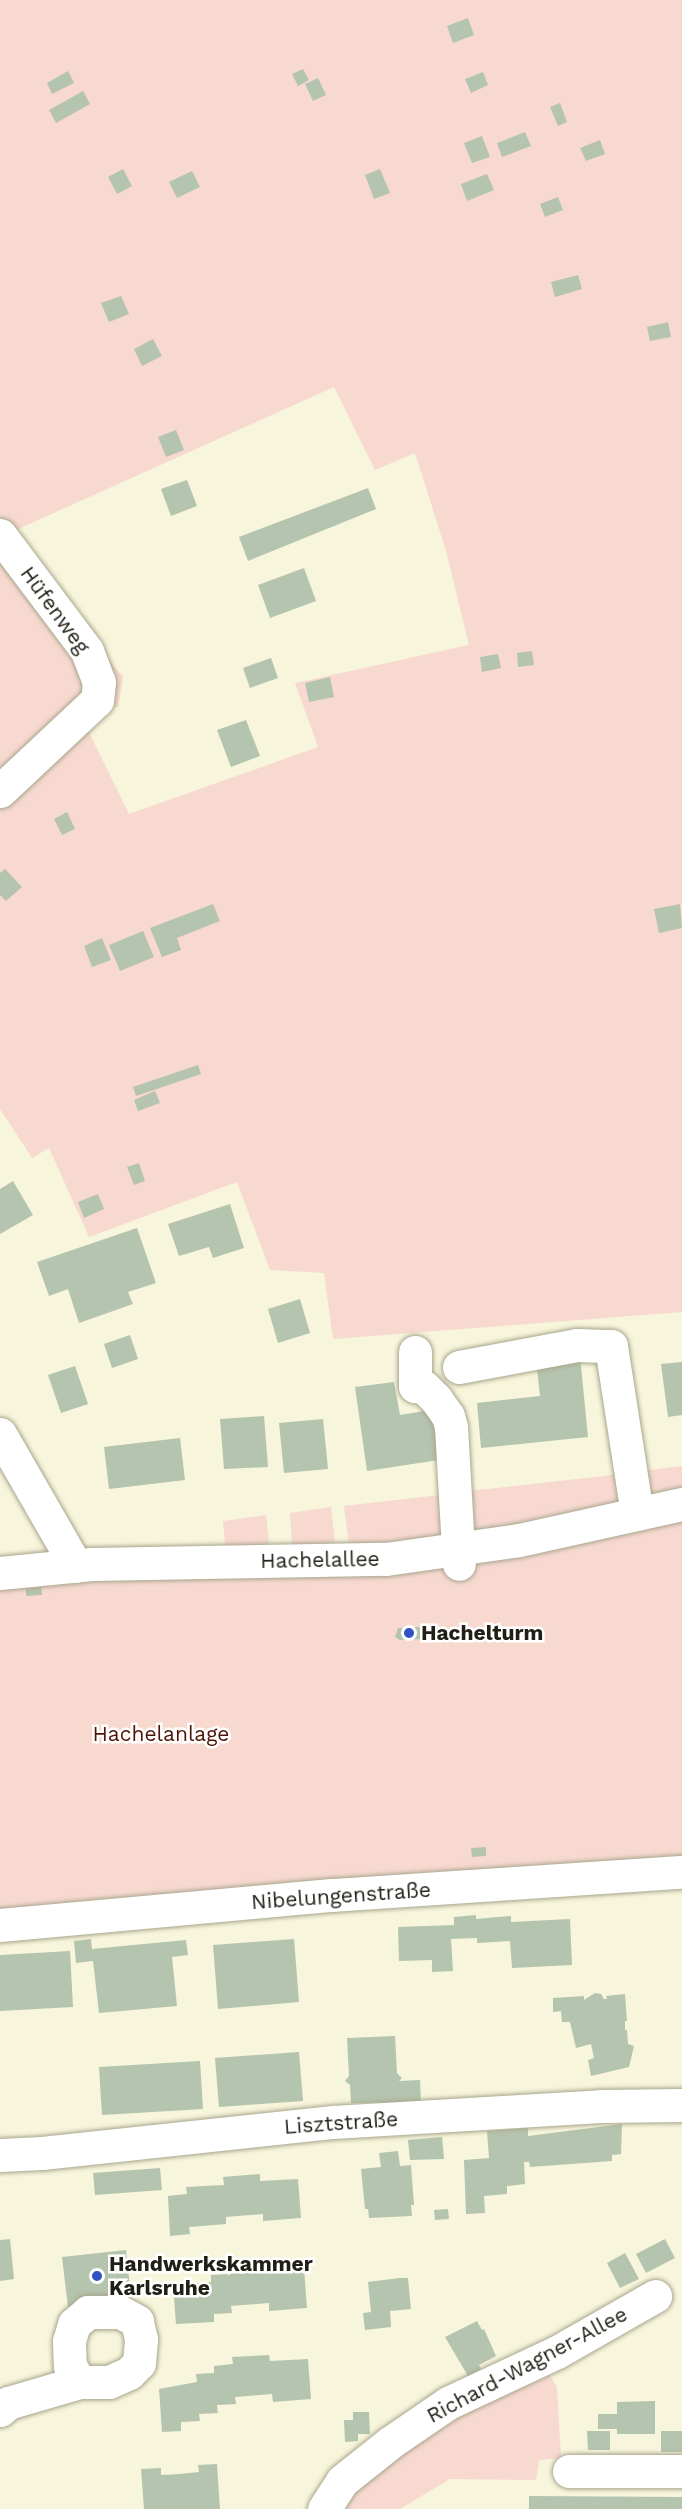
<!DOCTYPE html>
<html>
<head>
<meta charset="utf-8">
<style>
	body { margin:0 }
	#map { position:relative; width:682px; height:2509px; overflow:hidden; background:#f7f5db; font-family:"Work Sans",sans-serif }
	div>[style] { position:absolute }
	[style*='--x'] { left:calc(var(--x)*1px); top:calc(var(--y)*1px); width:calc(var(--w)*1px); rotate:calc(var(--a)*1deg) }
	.green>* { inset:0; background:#f8d9d0 }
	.building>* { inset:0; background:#b5c4ae }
	.roads { filter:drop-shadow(0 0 2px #a8a68e) drop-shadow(0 0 2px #a8a68e) }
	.minor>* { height:33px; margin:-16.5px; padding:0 16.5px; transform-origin:16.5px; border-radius:16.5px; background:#fff }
	.dots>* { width:16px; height:16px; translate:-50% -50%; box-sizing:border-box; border:3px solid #fff; border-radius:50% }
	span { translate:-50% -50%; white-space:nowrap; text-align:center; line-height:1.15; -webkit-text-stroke:5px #fff; paint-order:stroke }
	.street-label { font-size:21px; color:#201f16 }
	.poi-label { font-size:21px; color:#201f16; font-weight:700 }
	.left { translate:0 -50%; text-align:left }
	.park-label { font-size:21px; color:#4d1505 }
</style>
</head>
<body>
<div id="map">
	<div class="green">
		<div style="clip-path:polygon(evenodd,0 0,682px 0,682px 1312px,333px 1339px,324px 1273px,270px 1270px,237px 1182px,89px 1237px,49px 1148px,32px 1158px,0 1109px,0 0,334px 387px,375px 470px,415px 453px,446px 551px,469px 645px,295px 683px,318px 747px,129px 814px,83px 720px,97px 708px,118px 707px,123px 677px,7px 534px,334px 387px)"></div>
		<div style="clip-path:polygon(682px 1466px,682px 1491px,653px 1494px,648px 1491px,641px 1471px)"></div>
		<div style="clip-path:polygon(621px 1474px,618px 1502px,471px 1536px,461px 1492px)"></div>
		<div style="clip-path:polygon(449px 1494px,453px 1533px,428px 1543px,349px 1544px,344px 1506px)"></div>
		<div style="clip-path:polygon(331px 1507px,335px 1543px,332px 1547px,298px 1548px,292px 1544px,290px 1513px)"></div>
		<div style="clip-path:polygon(682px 1514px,682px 1858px,0 1909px,0 1588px)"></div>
		<div style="clip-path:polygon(266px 1515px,269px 1542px,263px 1548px,228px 1548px,225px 1544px,223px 1521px)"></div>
		<div style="clip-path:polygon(543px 2372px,550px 2376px,557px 2387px,561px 2458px,539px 2460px,536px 2480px,450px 2479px,400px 2509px,344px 2509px,372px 2465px,450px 2410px,496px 2399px)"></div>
	</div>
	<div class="building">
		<div style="clip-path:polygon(468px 18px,474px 35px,453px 43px,447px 26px)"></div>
		<div style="clip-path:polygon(303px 69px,309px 80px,298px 86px,292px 74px)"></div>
		<div style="clip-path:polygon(68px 71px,74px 83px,52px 94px,47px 83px)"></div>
		<div style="clip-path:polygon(483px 72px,488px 85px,471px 93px,465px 79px)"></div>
		<div style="clip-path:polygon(318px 78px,326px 95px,313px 101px,305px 84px)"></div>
		<div style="clip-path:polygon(83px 91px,90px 104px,56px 123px,49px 110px)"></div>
		<div style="clip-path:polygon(560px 103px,567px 122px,558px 126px,550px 107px)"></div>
		<div style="clip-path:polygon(525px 132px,531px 146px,502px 157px,497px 143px)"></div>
		<div style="clip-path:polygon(482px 136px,490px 157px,472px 163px,464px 143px)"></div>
		<div style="clip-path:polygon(600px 140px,605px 154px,586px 161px,580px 148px)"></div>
		<div style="clip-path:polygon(123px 169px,132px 186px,117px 194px,108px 177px)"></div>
		<div style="clip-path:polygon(380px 169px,390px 193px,374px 199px,365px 175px)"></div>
		<div style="clip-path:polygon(192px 171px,200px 187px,177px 198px,169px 182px)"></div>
		<div style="clip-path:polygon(487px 174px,494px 190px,467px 201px,461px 184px)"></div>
		<div style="clip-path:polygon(558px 197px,563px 210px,545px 217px,540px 204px)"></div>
		<div style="clip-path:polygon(578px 275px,582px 289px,555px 297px,551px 282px)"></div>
		<div style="clip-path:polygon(121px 296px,129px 314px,109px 322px,101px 303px)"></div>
		<div style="clip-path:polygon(668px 322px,671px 337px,650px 341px,647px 327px)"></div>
		<div style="clip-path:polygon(153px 339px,162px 356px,142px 366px,134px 349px)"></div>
		<div style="clip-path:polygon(176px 430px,184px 450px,166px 457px,158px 437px)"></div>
		<div style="clip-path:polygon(187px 480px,197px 506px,171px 516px,161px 489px)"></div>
		<div style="clip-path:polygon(368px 488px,376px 509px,248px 561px,239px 537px)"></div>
		<div style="clip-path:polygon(304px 568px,316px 601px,270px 618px,258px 585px)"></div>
		<div style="clip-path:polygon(532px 651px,534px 665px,518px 667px,517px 653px)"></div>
		<div style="clip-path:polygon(498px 654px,501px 668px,482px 672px,480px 657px)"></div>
		<div style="clip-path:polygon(271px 658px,278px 678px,250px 688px,243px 668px)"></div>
		<div style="clip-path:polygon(330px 677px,334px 697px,309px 702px,305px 683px)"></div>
		<div style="clip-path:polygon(246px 720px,260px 756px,231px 767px,217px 730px)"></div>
		<div style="clip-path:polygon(67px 812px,75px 829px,62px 835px,54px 819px)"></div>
		<div style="clip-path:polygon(5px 869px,22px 887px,6px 901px,0 895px,0 873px)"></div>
		<div style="clip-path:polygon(213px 904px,220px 921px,177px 938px,181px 950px,162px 957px,150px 928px)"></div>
		<div style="clip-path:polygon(680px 904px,682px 928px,659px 933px,654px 909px)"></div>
		<div style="clip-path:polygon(143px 931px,154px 957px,120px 971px,109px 945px)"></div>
		<div style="clip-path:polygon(102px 938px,111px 960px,92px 967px,84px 946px)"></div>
		<div style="clip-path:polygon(198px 1065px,201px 1074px,136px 1096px,133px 1087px)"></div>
		<div style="clip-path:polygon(155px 1091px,160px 1103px,138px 1111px,134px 1100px)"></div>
		<div style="clip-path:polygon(139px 1163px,145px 1181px,134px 1185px,127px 1167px)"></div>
		<div style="clip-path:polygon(13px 1181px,33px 1215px,0 1234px,0 1189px)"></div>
		<div style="clip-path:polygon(98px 1194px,104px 1209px,84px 1218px,78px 1202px)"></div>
		<div style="clip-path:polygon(230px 1204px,244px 1248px,213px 1258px,209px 1247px,179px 1256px,168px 1224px)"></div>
		<div style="clip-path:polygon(137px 1228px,156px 1283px,128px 1292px,133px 1304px,79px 1323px,68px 1289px,49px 1296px,37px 1262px)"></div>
		<div style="clip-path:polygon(300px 1299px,310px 1333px,278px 1343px,268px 1309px)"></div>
		<div style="clip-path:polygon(130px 1335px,138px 1359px,112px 1368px,104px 1344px)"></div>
		<div style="clip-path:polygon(580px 1356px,588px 1437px,481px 1448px,477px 1403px,540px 1396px,536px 1360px)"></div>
		<div style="clip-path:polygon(682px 1362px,682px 1415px,668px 1417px,661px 1364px)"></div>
		<div style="clip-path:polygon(75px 1366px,88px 1404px,61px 1413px,48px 1375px)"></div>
		<div style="clip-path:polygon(394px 1382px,400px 1415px,437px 1409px,445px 1459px,367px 1471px,355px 1387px)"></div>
		<div style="clip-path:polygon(264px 1416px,268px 1467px,224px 1469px,220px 1419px)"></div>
		<div style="clip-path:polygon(323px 1419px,328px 1469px,284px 1473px,279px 1423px)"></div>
		<div style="clip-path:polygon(180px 1438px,185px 1480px,109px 1489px,104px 1447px)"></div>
		<div style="clip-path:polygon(41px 1587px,42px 1595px,26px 1596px,26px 1589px)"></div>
		<div style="clip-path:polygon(422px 1627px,423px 1639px,400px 1640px,395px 1637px,398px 1628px)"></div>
		<div style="clip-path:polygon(486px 1847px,486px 1856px,472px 1857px,471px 1848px)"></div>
		<div style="clip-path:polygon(476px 1915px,476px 1919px,511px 1916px,511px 1922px,570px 1919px,572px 1965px,512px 1968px,510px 1941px,477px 1943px,477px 1938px,451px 1939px,453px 1971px,432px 1972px,432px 1960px,399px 1961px,398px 1927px,454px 1925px,454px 1917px)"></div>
		<div style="clip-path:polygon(91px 1939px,92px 1949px,186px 1940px,188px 1955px,172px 1957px,177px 2006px,99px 2013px,93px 1961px,76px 1963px,74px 1941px)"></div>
		<div style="clip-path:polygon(294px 1939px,299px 2002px,218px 2009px,213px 1945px)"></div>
		<div style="clip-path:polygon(70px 1951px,73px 2007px,0 2011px,0 1955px)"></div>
		<div style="clip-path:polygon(595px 1993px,601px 1994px,604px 1999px,607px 1999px,606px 1996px,625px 1994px,627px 2021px,625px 2021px,625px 2030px,627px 2030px,628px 2044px,634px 2046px,629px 2067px,591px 2076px,588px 2060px,594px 2058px,591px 2044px,576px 2048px,570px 2022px,562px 2022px,561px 2011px,553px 2012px,553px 1998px,584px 1996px,584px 2000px)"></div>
		<div style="clip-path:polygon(395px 2036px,397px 2073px,402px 2078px,399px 2081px,420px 2080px,421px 2102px,351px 2103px,350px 2085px,345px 2081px,349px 2076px,347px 2038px)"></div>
		<div style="clip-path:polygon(299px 2052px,303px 2101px,219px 2107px,215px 2058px)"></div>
		<div style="clip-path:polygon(200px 2061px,203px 2109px,102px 2115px,99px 2067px)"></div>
		<div style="clip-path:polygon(622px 2124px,621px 2154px,612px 2155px,612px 2161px,530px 2167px,529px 2162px,524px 2162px,525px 2184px,507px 2186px,507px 2194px,484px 2196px,485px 2213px,466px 2214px,464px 2160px,489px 2158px,487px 2131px,528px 2128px,528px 2136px)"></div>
		<div style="clip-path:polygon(442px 2137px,444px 2159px,410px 2160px,408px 2140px)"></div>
		<div style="clip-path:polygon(398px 2151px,400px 2166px,411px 2165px,414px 2205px,411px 2205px,412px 2216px,369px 2218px,368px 2209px,365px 2209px,361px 2169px,381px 2167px,379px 2153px)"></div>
		<div style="clip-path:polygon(160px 2168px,162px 2190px,95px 2195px,93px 2173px)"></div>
		<div style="clip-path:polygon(260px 2174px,260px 2181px,298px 2179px,301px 2218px,263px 2221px,263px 2214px,226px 2217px,226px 2224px,189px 2227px,190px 2234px,170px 2236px,168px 2196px,187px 2194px,186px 2187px,224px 2185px,223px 2177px)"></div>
		<div style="clip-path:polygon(448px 2209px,449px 2219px,435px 2220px,434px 2210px)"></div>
		<div style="clip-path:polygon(10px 2239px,14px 2279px,0 2281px,0 2240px)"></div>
		<div style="clip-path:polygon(665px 2239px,675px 2258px,646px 2273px,636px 2254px)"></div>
		<div style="clip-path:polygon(126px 2250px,131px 2296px,68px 2307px,62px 2257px)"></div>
		<div style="clip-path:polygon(625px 2253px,639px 2279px,620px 2288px,607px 2263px)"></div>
		<div style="clip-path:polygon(266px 2264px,266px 2271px,304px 2268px,307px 2308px,269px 2311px,269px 2303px,231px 2306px,232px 2313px,214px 2314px,214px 2322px,176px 2324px,173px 2285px,211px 2282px,211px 2275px,229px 2274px,228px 2266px)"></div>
		<div style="clip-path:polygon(399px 2278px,408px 2278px,411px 2309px,390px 2311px,391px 2327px,365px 2330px,363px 2313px,371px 2312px,368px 2282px)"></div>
		<div style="clip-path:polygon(477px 2321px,482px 2330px,484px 2329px,496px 2356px,479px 2365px,481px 2369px,468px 2376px,445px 2337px)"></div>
		<div style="clip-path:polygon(269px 2355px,270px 2361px,308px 2359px,311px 2399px,273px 2402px,272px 2394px,235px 2397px,236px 2404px,217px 2405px,218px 2413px,199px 2414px,200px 2421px,181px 2422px,181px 2431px,162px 2432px,159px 2389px,197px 2382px,196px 2374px,214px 2373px,214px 2366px,233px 2364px,232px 2357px)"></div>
		<div style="clip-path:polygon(655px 2401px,655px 2434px,617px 2434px,617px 2429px,598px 2429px,598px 2414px,617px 2414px,617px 2402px)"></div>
		<div style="clip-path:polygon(353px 2412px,369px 2412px,370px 2434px,358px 2434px,358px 2441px,345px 2442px,344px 2420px,353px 2420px)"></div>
		<div style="clip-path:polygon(587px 2431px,610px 2431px,610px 2450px,588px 2450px)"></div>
		<div style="clip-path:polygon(661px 2431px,682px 2431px,682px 2452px,661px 2452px)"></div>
		<div style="clip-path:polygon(217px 2464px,220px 2509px,144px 2509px,141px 2469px,161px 2468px,161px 2475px,180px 2474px,199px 2472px,198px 2465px)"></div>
		<div style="clip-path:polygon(529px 2496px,682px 2497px,682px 2509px,529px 2509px)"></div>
	</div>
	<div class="roads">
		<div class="minor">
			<div style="--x:0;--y:535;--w:145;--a:53.1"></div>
			<div style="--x:87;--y:651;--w:33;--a:69"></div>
			<div style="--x:99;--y:682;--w:18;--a:96"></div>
			<div style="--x:97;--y:700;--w:133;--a:136.8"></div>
			<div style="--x:415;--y:1352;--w:34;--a:90"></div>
			<div style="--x:415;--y:1386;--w:9;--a:6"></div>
			<div style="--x:424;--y:1387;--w:17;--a:45"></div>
			<div style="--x:436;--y:1399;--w:21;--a:55"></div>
			<div style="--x:448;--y:1416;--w:11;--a:75"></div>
			<div style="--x:451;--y:1427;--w:137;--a:86.7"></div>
			<div style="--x:459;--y:1367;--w:120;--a:-10.6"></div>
			<div style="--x:577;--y:1345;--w:34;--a:2"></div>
			<div style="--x:611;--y:1346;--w:170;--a:81.2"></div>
			<div style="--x:0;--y:1434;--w:152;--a:60.1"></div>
			<div style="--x:0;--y:1573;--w:92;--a:-5.6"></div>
			<div style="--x:92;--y:1564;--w:294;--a:-1"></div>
			<div style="--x:386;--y:1559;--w:134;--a:-8.1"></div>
			<div style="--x:519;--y:1540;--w:167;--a:-12.5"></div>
			<div style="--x:0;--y:1925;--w:333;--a:-5.2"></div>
			<div style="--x:332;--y:1895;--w:351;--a:-3.8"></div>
			<div style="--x:0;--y:2155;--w:42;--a:-2.7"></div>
			<div style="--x:42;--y:2153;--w:293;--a:-6.1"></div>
			<div style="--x:333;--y:2122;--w:268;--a:-3.4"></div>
			<div style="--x:601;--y:2106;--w:81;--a:-0.7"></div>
			<div style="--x:0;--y:2410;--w:11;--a:-41"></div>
			<div style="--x:8;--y:2403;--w:75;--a:-16.3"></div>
			<div style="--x:80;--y:2382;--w:29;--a:0"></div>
			<div style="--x:109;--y:2382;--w:22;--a:-24"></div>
			<div style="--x:129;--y:2373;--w:14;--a:-45"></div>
			<div style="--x:139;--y:2363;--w:24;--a:-85"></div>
			<div style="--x:141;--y:2339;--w:18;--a:-103"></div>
			<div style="--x:137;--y:2321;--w:19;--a:-152"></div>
			<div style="--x:120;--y:2312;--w:32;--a:180"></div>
			<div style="--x:88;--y:2312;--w:18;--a:139"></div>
			<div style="--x:74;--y:2324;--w:18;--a:106"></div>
			<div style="--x:69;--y:2341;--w:25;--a:88"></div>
			<div style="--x:70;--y:2366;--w:19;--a:58"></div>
			<div style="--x:569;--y:2471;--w:113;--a:0"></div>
			<div style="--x:324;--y:2509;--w:33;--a:-57"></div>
			<div style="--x:342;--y:2481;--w:63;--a:-38.5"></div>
			<div style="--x:391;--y:2442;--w:69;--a:-34.4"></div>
			<div style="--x:448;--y:2403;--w:120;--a:-25.1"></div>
			<div style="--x:557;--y:2352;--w:113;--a:-29.7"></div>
		</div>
	</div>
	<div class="dots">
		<div style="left:409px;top:1633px;background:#3052c3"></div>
		<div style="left:97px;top:2276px;background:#3052c3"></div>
	</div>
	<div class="street-label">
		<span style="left:55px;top:610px;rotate:54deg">Hüfenweg</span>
		<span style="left:320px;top:1560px;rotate:-1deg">Hachelallee</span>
		<span style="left:341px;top:1896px;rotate:-4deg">Nibelungenstraße</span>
		<span style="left:341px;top:2123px;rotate:-4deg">Lisztstraße</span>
		<span style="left:527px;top:2365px;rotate:-28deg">Richard-Wagner-Allee</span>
	</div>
	<div class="poi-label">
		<span class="left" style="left:421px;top:1633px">Hachelturm</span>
		<span class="left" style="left:109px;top:2276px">Handwerkskammer<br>Karlsruhe</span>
	</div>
	<div class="park-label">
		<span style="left:161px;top:1734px">Hachelanlage</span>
	</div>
</div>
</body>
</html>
